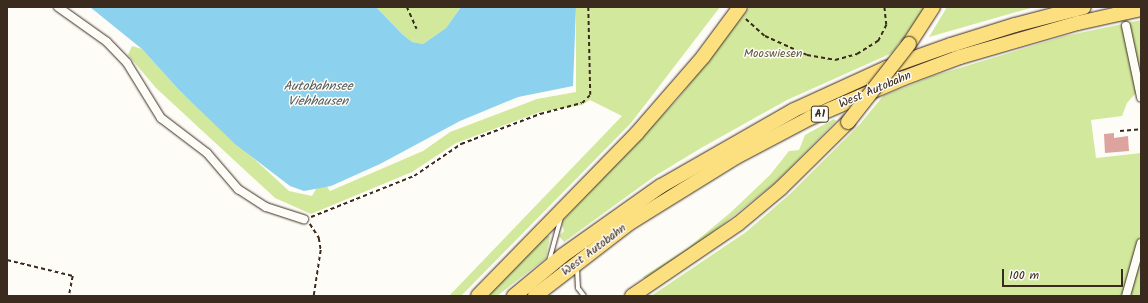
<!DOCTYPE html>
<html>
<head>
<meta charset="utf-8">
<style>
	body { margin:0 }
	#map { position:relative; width:1148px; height:303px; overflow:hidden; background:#fdfcf7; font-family:Kalam,sans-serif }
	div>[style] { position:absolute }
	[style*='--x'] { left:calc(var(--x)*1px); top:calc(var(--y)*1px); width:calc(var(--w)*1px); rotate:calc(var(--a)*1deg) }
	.green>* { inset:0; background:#d2e99d }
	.water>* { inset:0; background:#8cd1ee }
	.building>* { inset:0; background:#dda39e }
	.path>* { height:1.5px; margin-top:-0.75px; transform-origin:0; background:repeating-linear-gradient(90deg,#3b2a1e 0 4px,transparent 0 7px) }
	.roads { filter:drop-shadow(0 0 1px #3b2a1e) drop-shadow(0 0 1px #3b2a1e) }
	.lane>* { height:4px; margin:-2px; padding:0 2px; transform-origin:2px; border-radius:2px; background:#fdfcf7 }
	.street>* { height:8px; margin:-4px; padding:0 4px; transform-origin:4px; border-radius:4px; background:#fdfcf7 }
	.highway>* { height:14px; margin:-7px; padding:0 7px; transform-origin:7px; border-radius:7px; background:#fce080 }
	.bridges { filter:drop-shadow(0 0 1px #3b2a1e) drop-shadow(0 0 1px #3b2a1e) }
	.highway-bridge>* { height:14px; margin:-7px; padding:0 7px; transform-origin:7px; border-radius:7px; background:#fce080 }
	span { translate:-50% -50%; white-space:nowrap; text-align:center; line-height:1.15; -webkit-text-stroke:3px #fdfcf7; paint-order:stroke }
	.shield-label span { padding:1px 3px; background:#fdfcf7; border:1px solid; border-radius:3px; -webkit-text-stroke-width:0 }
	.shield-label { font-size:11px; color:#3b2a1e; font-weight:700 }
	.park-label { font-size:12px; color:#615a3e }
	.street-label { font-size:12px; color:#3b2a1e }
	.water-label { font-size:13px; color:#535c5c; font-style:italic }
	.frame { position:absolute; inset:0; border:8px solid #3b2a1e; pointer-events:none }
	.scale { position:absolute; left:1002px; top:269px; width:121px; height:18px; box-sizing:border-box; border:2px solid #3b2a1e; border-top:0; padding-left:5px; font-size:12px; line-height:14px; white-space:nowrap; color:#3b2a1e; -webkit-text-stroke:3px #fdfcf7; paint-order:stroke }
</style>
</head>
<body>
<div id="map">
	<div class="green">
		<div style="clip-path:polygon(376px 7px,461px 7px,446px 28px,423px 44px,412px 42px,402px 34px)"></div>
		<div style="clip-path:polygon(576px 7px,720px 7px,631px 123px,461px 296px,449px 296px,622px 116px,590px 100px,582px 105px,540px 112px,456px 143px,412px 172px,311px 214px,275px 198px,156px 88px,128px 55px,132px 46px,142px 49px,179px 90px,289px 191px,312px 196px,320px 182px,326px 185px,330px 191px,423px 151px,450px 132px,537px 99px,576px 92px)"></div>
		<div style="clip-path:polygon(750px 7px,926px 7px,892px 53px,787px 100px,701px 148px,655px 176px,564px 242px,559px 236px,564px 231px,561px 222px,677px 100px)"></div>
		<div style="clip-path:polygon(947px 7px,1034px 7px,929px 37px)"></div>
		<div style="clip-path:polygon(1141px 20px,1141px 87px,1127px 103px,1122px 116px,1091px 120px,1096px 158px,1141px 153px,1141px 254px,1138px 264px,1141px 266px,1141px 296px,651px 296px,746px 232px,790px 194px,860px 124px,883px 96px,933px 76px,1065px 36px)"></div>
		<div style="clip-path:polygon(834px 119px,836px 121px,776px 182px,690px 250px,645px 279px,643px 277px,688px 248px,730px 213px,770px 175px,789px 151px,799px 150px,805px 135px)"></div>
		<div style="clip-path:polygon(544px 236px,550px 236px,546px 258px,497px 296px,485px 296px)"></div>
	</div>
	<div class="water">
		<div style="clip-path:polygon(90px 7px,376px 7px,402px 34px,412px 42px,423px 44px,446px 28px,461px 7px,576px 7px,573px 86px,518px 97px,460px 121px,380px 164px,331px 186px,304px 191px,290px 186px,235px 144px,179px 90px,142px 49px)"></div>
	</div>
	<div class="building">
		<div style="clip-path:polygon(1114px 133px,1114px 138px,1128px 136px,1129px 151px,1105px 153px,1104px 134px)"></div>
	</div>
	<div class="path">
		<div style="--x:407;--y:7;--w:24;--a:66"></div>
		<div style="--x:746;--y:19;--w:25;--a:42"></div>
		<div style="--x:765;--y:36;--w:46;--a:24.3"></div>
		<div style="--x:807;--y:55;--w:28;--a:10"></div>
		<div style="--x:835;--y:60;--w:23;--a:-15"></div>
		<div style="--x:857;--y:54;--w:25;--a:-32"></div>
		<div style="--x:878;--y:41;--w:18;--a:-63"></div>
		<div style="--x:886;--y:25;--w:18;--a:-96"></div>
		<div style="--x:1120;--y:131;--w:21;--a:-5"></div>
		<div style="--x:311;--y:217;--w:111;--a:-21.7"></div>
		<div style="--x:414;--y:176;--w:57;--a:-34.2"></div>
		<div style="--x:461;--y:144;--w:85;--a:-20.8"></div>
		<div style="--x:540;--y:114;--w:43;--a:-14.7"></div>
		<div style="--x:582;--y:103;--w:11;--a:-45"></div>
		<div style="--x:590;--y:95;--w:88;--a:-91.3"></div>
		<div style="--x:310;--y:224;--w:17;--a:57"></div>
		<div style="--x:319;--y:238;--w:12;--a:81"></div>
		<div style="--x:321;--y:250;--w:47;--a:98.7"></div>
		<div style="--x:7;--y:260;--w:68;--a:13.6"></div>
		<div style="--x:73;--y:276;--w:20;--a:101"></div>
	</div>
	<div class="roads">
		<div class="lane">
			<div style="--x:549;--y:261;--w:46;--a:-74.7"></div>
			<div style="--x:577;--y:269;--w:19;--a:87"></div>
			<div style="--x:578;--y:288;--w:10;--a:53"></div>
		</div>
		<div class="street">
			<div style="--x:58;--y:7;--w:60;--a:35.5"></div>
			<div style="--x:107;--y:42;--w:29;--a:46"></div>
			<div style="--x:127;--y:63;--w:65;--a:58.3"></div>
			<div style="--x:161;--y:118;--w:58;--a:37.3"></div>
			<div style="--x:207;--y:153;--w:48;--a:49.3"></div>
			<div style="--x:238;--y:189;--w:33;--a:33"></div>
			<div style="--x:266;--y:207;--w:40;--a:18"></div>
			<div style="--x:1126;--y:26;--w:73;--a:78.1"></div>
			<div style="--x:1126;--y:296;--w:55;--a:-74.2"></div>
		</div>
		<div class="highway">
			<div style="--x:909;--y:44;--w:44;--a:-57"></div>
			<div style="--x:478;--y:296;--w:228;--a:-45.7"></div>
			<div style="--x:637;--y:133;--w:101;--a:-49"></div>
			<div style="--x:703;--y:57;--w:62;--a:-53.5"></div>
			<div style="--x:514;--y:296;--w:62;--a:-39.8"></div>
			<div style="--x:562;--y:256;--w:121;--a:-35.3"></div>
			<div style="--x:661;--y:186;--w:153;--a:-29.7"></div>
			<div style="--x:794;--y:110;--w:101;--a:-24.5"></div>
			<div style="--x:886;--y:68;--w:69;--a:-19.5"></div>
			<div style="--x:951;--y:45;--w:67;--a:-17.4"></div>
			<div style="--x:1015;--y:25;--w:71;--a:-14.6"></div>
			<div style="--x:535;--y:296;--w:118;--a:-37.7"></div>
			<div style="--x:628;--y:224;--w:127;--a:-31.8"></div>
			<div style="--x:736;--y:157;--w:84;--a:-27.8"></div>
			<div style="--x:810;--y:118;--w:102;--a:-23.1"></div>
			<div style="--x:904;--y:78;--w:60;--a:-20.6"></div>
			<div style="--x:960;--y:57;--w:123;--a:-16.1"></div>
			<div style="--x:1078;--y:23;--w:65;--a:-12.5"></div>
			<div style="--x:632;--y:296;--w:128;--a:-34.2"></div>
			<div style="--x:738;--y:224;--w:56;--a:-39.9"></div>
			<div style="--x:781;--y:188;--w:94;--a:-44.6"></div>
		</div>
	</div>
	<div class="bridges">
		<div class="highway-bridge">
			<div style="--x:848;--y:122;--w:99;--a:-52"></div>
		</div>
	</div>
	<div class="shield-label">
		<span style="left:820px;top:114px">A1</span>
	</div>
	<div class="park-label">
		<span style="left:773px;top:54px">Mooswiesen</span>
	</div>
	<div class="street-label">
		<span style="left:875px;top:90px;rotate:-23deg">West Autobahn</span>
		<span style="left:594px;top:250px;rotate:-37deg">West Autobahn</span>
	</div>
	<div class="water-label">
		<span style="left:318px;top:95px">Autobahnsee<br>Viehhausen</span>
	</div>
	<div class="frame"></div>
	<div class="scale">100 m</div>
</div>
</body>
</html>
